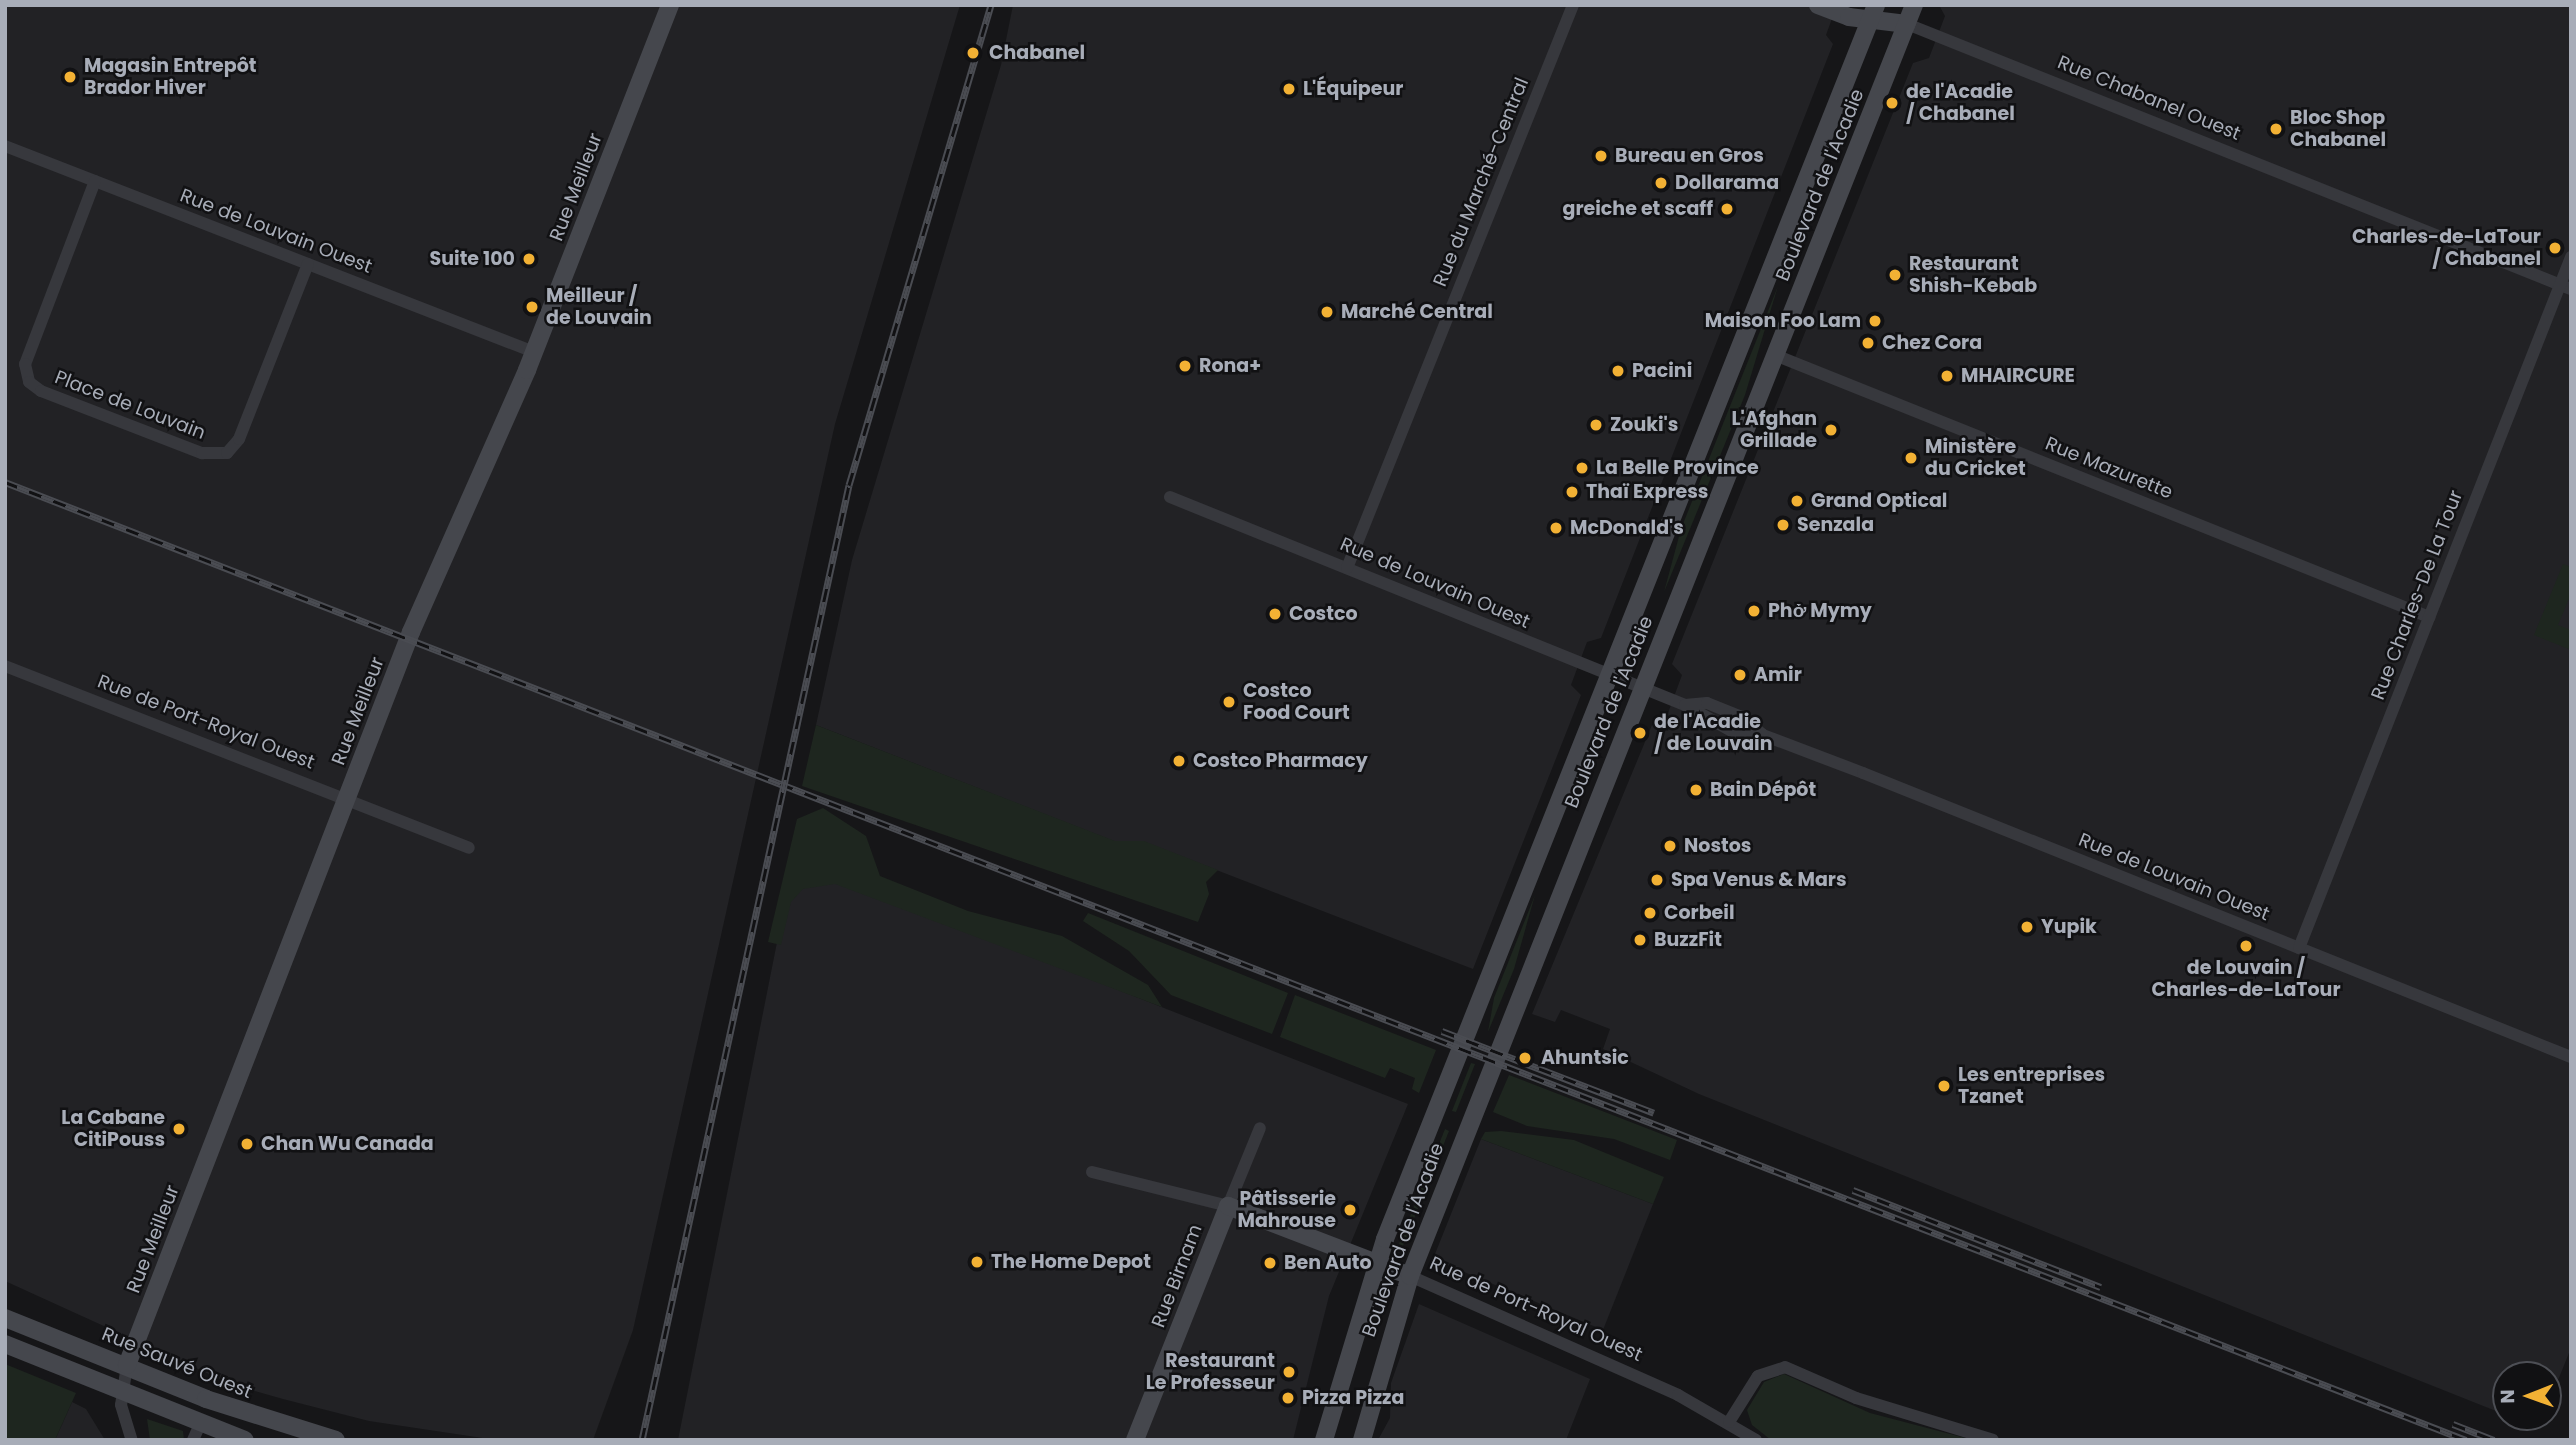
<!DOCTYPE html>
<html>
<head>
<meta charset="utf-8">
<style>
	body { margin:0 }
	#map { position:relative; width:2576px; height:1445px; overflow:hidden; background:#161618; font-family:Poppins,sans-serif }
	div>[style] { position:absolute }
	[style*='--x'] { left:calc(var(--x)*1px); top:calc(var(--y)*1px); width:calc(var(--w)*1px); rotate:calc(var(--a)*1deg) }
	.built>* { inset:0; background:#222225 }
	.green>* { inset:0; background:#1e261f }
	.street>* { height:12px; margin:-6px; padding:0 6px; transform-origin:6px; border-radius:6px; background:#37383d }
	.secondary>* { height:18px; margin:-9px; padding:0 9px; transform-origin:9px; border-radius:9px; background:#45474d }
	.rail>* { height:7px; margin-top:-3.5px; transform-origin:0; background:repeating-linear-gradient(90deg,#111113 0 13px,#4a4c52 0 26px); box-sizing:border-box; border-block:2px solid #4a4c52 }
	.dots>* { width:19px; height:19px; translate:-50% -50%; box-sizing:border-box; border:4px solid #111113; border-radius:50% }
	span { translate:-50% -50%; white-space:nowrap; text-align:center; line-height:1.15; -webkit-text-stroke:5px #111113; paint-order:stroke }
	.poi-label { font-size:19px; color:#a8adb8; font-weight:700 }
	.left { translate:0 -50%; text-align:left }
	.right { translate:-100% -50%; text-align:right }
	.street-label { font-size:19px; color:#a8adb8 }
	.frame { position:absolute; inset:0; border:7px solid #a8adb8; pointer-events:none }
	.north { position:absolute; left:2492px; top:1361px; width:70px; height:70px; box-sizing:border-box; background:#111113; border:2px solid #4d4f55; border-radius:50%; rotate:269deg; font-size:19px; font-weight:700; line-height:28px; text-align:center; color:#a8adb8 }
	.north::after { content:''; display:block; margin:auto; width:24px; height:32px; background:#f2b134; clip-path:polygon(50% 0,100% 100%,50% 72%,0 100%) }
</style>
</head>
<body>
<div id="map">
	<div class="built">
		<div style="clip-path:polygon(5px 5px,960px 5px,835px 424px,633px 1330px,593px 1440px,496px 1440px,369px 1421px,283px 1399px,231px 1384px,5px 1281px)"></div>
		<div style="clip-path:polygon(1013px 5px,1837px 5px,1826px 35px,1833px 44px,1601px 638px,1587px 642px,1571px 685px,1581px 695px,1473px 969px,1144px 842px,1116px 842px,816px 725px,852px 560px,1001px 65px)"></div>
		<div style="clip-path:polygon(1939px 5px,2571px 5px,2571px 1348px,2548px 1405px,2548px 1375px,2506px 1375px,2506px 1415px,1699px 1094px,1603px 1049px,1610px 1029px,1561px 1010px,1555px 1022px,1532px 1014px,1652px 725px,1665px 721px,1682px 675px,1672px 664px,1913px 63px,1929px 58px,1945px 16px)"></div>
		<div style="clip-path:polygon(793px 862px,1408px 1104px,1329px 1296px,1293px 1440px,678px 1440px)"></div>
		<div style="clip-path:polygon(1481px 1139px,1653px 1204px,1603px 1330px,1433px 1259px)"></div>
		<div style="clip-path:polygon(1419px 1304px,1590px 1379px,1566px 1440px,1378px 1440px,1390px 1418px,1391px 1383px)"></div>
		<div style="clip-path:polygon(72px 1402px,86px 1409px,105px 1440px,55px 1440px)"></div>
		<div style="clip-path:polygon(2510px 1417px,2543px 1417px,2539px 1428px)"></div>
	</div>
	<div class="green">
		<div style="clip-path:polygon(1778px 286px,1745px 395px,1664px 592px,1681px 529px)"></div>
		<div style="clip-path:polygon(2563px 564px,2571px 567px,2571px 594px,2558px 625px,2571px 630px,2571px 650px,2534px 635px)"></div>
		<div style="clip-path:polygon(816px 725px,1115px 841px,1144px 841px,1218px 870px,1206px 882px,1209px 894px,1198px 922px,802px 786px)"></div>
		<div style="clip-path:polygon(823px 808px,866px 836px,880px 876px,968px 911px,1062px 936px,1148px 985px,1162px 1007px,835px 884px,803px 889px,791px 902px,781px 945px,768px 942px,797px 819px)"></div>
		<div style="clip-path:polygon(1535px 895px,1514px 969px,1488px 1032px,1494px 998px)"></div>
		<div style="clip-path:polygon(1088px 913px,1288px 993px,1272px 1034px,1171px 995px,1129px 951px,1083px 921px)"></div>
		<div style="clip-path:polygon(1295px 995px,1436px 1050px,1419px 1093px,1412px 1089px,1415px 1078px,1390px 1068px,1385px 1078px,1280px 1037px)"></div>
		<div style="clip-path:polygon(1471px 1063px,1475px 1064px,1456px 1112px,1452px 1111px)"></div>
		<div style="clip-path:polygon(1509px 1075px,1677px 1140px,1670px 1160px,1614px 1139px,1527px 1126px,1493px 1112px)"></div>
		<div style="clip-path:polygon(1445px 1129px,1449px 1131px,1403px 1246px,1399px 1244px)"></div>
		<div style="clip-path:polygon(1501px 1131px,1574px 1140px,1664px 1177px,1653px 1204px,1481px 1139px,1485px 1132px)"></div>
		<div style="clip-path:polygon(5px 1364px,76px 1393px,55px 1440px,5px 1440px)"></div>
		<div style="clip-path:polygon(1784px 1374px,1870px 1413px,1973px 1440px,1771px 1440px,1752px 1425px,1747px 1410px,1764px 1382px)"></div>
		<div style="clip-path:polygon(147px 1419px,183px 1431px,184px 1440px,150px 1440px)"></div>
	</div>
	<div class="street">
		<div style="--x:1907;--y:24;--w:715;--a:21.76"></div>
		<div style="--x:5;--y:146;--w:568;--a:21.28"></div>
		<div style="--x:95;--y:181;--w:196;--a:110.9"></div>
		<div style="--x:25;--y:364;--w:18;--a:77"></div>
		<div style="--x:29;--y:382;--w:15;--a:37"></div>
		<div style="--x:41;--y:391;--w:173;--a:21.1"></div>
		<div style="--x:202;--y:453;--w:25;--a:0"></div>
		<div style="--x:227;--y:453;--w:18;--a:-49"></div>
		<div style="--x:239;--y:439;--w:188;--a:-68.5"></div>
		<div style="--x:1775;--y:355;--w:705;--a:21.83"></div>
		<div style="--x:1170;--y:497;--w:555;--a:21.99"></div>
		<div style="--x:1685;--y:705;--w:57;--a:29.2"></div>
		<div style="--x:1735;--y:733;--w:28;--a:4"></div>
		<div style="--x:1763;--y:735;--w:107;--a:20.8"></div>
		<div style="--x:1863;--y:773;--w:763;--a:21.86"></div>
		<div style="--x:1347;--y:568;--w:607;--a:-68.13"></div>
		<div style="--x:5;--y:666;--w:498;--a:21.4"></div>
		<div style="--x:1685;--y:705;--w:22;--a:-5"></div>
		<div style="--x:1707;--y:703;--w:37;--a:22"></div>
		<div style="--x:1741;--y:717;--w:28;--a:39"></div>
		<div style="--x:2299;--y:948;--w:743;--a:-68.51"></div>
		<div style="--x:1092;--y:1172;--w:140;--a:14"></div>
		<div style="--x:1228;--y:1206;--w:84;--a:-67.7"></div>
		<div style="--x:1410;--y:1276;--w:293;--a:23.9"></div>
		<div style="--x:1678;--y:1395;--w:90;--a:30"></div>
		<div style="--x:127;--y:1365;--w:40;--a:98.5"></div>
		<div style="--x:121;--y:1405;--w:37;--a:73"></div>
		<div style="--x:1729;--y:1422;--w:54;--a:-57.8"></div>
		<div style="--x:1758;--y:1376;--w:28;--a:-18"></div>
		<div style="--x:1785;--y:1367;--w:77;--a:23.6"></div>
		<div style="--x:1856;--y:1398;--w:143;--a:17"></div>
		<div style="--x:193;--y:1440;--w:17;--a:-66"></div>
	</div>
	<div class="secondary">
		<div style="--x:1818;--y:5;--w:33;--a:21"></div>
		<div style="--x:1849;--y:17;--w:58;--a:6.9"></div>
		<div style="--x:5;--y:1318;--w:217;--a:21.9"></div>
		<div style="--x:206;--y:1399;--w:136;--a:17.5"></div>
		<div style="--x:5;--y:1344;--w:258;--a:21.8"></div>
		<div style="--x:127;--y:1365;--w:786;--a:-68.82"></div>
		<div style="--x:411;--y:632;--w:287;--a:-66.1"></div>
		<div style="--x:527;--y:370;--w:392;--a:-68.6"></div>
		<div style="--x:1135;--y:1440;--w:252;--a:-68.3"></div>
		<div style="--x:1228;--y:1206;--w:195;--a:21"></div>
		<div style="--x:1324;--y:1440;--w:210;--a:-73.1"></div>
		<div style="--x:1385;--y:1239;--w:1328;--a:-68.3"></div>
		<div style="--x:1362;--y:1440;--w:171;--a:-73.7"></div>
		<div style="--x:1410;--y:1276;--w:1367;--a:-68.37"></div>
	</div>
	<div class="rail">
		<div style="--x:5;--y:482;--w:2641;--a:21.27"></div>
		<div style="--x:1442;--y:1031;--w:227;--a:21.1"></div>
		<div style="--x:1853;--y:1190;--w:266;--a:21.4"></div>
		<div style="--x:2453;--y:1424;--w:44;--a:21.3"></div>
		<div style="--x:642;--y:1440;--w:977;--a:-77.77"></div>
		<div style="--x:849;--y:485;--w:501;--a:-73.52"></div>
	</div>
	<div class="dots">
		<div style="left:973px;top:53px;background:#f2b134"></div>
		<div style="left:70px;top:77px;background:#f2b134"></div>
		<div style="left:1289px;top:89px;background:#f2b134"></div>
		<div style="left:1892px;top:103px;background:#f2b134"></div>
		<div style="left:2276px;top:129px;background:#f2b134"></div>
		<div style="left:1601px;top:156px;background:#f2b134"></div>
		<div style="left:1661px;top:183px;background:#f2b134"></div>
		<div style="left:1727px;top:209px;background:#f2b134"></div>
		<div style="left:2555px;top:248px;background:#f2b134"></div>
		<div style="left:529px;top:259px;background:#f2b134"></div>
		<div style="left:1895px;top:275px;background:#f2b134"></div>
		<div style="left:532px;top:307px;background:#f2b134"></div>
		<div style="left:1327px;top:312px;background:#f2b134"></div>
		<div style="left:1875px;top:321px;background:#f2b134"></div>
		<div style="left:1868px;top:343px;background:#f2b134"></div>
		<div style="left:1185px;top:366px;background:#f2b134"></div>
		<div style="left:1618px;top:371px;background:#f2b134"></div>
		<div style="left:1947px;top:376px;background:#f2b134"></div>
		<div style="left:1596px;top:425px;background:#f2b134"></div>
		<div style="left:1831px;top:430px;background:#f2b134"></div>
		<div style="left:1911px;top:458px;background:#f2b134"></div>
		<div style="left:1582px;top:468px;background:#f2b134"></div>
		<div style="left:1572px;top:492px;background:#f2b134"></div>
		<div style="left:1797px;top:501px;background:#f2b134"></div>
		<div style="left:1783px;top:525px;background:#f2b134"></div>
		<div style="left:1556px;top:528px;background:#f2b134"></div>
		<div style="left:1754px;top:611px;background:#f2b134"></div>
		<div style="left:1275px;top:614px;background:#f2b134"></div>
		<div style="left:1740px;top:675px;background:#f2b134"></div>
		<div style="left:1229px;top:702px;background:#f2b134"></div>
		<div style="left:1640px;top:733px;background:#f2b134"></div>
		<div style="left:1179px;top:761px;background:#f2b134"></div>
		<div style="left:1696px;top:790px;background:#f2b134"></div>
		<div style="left:1670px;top:846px;background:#f2b134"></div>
		<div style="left:1657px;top:880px;background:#f2b134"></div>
		<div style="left:1650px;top:913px;background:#f2b134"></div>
		<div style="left:2027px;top:927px;background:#f2b134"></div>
		<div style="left:1640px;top:940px;background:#f2b134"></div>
		<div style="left:2246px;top:946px;background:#f2b134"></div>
		<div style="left:1525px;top:1058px;background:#f2b134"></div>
		<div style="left:1944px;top:1086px;background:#f2b134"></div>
		<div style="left:179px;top:1129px;background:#f2b134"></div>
		<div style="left:247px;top:1144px;background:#f2b134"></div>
		<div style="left:1350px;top:1210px;background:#f2b134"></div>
		<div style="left:977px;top:1262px;background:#f2b134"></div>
		<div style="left:1270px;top:1263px;background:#f2b134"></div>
		<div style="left:1289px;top:1372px;background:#f2b134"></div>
		<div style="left:1288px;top:1398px;background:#f2b134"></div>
	</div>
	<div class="poi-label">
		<span class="left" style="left:989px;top:53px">Chabanel</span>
		<span class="left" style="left:84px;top:77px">Magasin Entrepôt<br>Brador Hiver</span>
		<span class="left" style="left:1303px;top:89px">L'Équipeur</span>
		<span class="left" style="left:1906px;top:103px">de l'Acadie<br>/ Chabanel</span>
		<span class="left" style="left:2290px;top:129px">Bloc Shop<br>Chabanel</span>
		<span class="left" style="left:1615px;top:156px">Bureau en Gros</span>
		<span class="left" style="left:1675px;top:183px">Dollarama</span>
		<span class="right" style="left:1713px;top:209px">greiche et scaff</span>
		<span class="right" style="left:2541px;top:248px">Charles-de-LaTour<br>/ Chabanel</span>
		<span class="right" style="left:515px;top:259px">Suite 100</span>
		<span class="left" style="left:1909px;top:275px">Restaurant<br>Shish-Kebab</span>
		<span class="left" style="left:546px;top:307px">Meilleur /<br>de Louvain</span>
		<span class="left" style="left:1341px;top:312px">Marché Central</span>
		<span class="right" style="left:1861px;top:321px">Maison Foo Lam</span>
		<span class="left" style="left:1882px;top:343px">Chez Cora</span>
		<span class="left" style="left:1199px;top:366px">Rona+</span>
		<span class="left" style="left:1632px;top:371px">Pacini</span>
		<span class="left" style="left:1961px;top:376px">MHAIRCURE</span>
		<span class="right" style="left:1817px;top:430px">L'Afghan<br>Grillade</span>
		<span class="left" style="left:1610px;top:425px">Zouki's</span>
		<span class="left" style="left:1925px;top:458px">Ministère<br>du Cricket</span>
		<span class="left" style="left:1596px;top:468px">La Belle Province</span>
		<span class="left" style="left:1586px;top:492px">Thaï Express</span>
		<span class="left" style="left:1811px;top:501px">Grand Optical</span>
		<span class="left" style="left:1797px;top:525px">Senzala</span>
		<span class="left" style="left:1570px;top:528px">McDonald's</span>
		<span class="left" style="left:1768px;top:611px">Phở Mymy</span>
		<span class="left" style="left:1289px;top:614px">Costco</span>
		<span class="left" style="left:1754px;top:675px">Amir</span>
		<span class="left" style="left:1243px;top:702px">Costco<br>Food Court</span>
		<span class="left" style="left:1654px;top:733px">de l'Acadie<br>/ de Louvain</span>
		<span class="left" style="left:1193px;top:761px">Costco Pharmacy</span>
		<span class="left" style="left:1710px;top:790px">Bain Dépôt</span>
		<span class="left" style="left:1684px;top:846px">Nostos</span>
		<span class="left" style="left:1671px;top:880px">Spa Venus &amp; Mars</span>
		<span class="left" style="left:1664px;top:913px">Corbeil</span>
		<span class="left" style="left:2041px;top:927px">Yupik</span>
		<span class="left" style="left:1654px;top:940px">BuzzFit</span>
		<span style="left:2246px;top:979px">de Louvain /<br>Charles-de-LaTour</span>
		<span class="left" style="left:1541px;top:1058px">Ahuntsic</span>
		<span class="left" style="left:1958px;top:1086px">Les entreprises<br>Tzanet</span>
		<span class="right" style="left:165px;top:1129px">La Cabane<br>CitiPouss</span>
		<span class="left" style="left:261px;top:1144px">Chan Wu Canada</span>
		<span class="right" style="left:1336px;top:1210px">Pâtisserie<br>Mahrouse</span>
		<span class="left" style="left:991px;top:1262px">The Home Depot</span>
		<span class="left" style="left:1284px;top:1263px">Ben Auto</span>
		<span class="right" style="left:1275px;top:1372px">Restaurant<br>Le Professeur</span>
		<span class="left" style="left:1302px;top:1398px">Pizza Pizza</span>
	</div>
	<div class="street-label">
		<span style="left:2149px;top:98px;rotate:22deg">Rue Chabanel Ouest</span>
		<span style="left:1481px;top:182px;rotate:-68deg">Rue du Marché-Central</span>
		<span style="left:1820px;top:185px;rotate:-68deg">Boulevard de l'Acadie</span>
		<span style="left:576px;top:187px;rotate:-69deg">Rue Meilleur</span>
		<span style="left:276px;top:231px;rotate:21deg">Rue de Louvain Ouest</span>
		<span style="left:130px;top:405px;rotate:21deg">Place de Louvain</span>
		<span style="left:2109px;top:468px;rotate:22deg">Rue Mazurette</span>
		<span style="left:1435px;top:583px;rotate:23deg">Rue de Louvain Ouest</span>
		<span style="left:2417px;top:595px;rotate:-69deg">Rue Charles-De La Tour</span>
		<span style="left:358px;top:711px;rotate:-69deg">Rue Meilleur</span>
		<span style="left:1609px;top:712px;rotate:-68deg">Boulevard de l'Acadie</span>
		<span style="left:206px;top:722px;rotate:21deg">Rue de Port-Royal Ouest</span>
		<span style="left:2174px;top:877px;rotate:22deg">Rue de Louvain Ouest</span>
		<span style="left:153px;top:1239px;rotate:-69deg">Rue Meilleur</span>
		<span style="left:1403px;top:1240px;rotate:-70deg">Boulevard de l'Acadie</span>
		<span style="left:1177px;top:1276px;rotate:-69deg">Rue Birnam</span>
		<span style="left:1536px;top:1309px;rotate:24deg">Rue de Port-Royal Ouest</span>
		<span style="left:177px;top:1363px;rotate:22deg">Rue Sauvé Ouest</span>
	</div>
	<div class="frame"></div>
	<div class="north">N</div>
</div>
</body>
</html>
